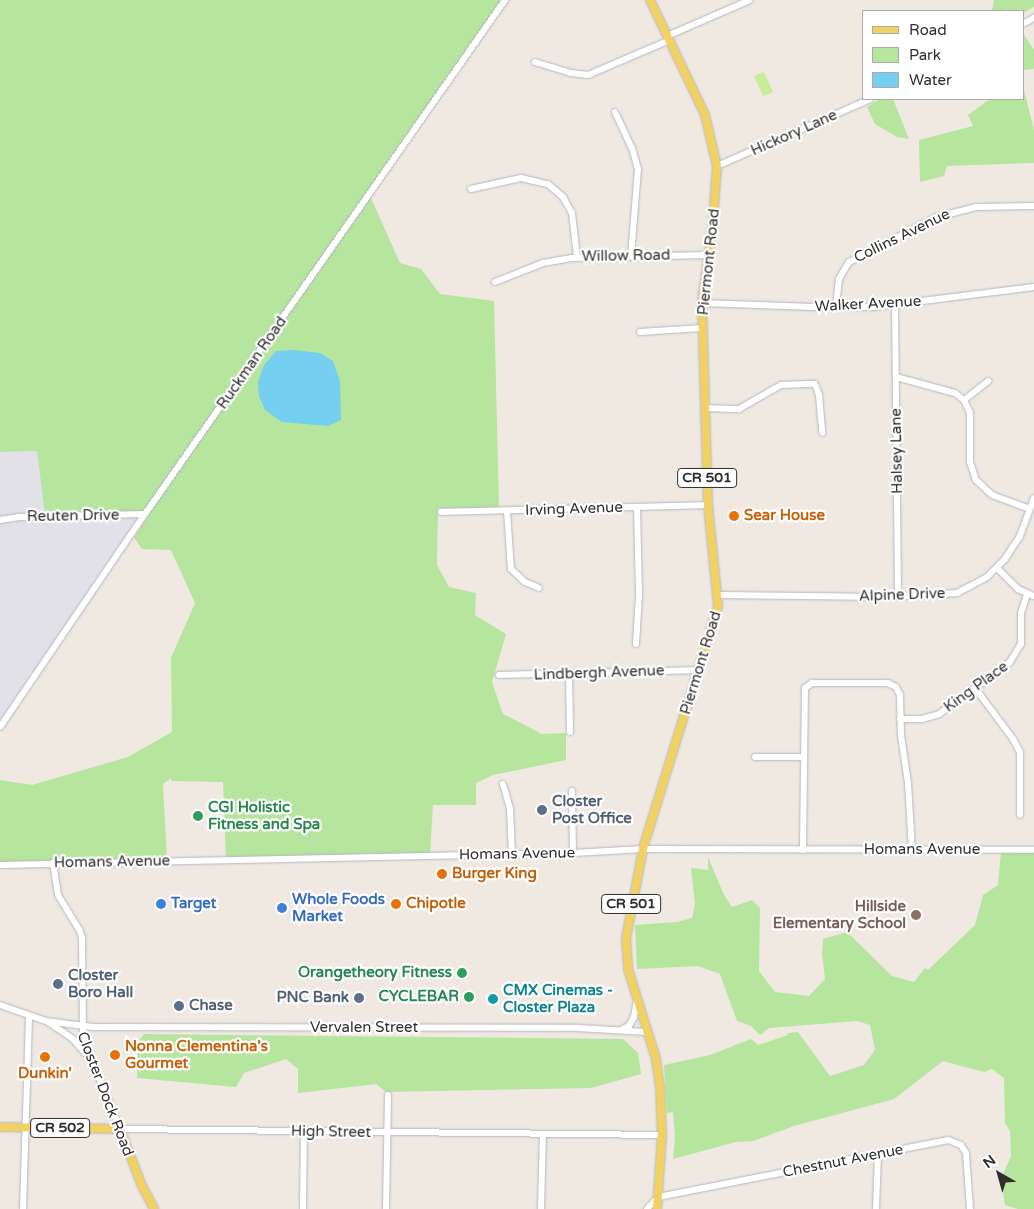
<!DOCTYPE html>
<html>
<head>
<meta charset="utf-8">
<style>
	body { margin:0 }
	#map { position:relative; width:1034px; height:1209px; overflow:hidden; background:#efe9e1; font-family:"Varela Round",sans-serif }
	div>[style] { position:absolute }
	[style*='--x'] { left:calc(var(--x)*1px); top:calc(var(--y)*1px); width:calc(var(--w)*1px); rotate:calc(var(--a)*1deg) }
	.industrial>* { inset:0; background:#e3e1e8 }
	.green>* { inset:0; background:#b6e59e }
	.pitch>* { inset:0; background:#c9ec9a }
	.water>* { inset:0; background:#75cff0 }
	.roads { filter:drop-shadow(0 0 1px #b4b7c1) drop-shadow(0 0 1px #b4b7c1) }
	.minor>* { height:6px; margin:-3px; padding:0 3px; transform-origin:3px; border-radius:3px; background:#fff }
	.major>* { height:8px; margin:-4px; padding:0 4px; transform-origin:4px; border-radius:4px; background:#f2d163 }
	.dots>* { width:14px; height:14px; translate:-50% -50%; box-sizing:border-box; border:2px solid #fff; border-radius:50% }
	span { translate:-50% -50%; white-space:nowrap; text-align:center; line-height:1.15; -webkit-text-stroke:4.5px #fff; paint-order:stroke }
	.shield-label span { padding:1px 4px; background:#fff; border:1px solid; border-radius:4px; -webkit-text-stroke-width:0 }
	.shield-label { font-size:14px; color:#2e2e2e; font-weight:700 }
	.street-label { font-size:15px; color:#2e2e2e }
	.food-label { font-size:15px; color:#c56008; font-weight:700 }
	.left { translate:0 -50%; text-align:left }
	.service-label { font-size:15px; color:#4e5e75; font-weight:700 }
	.right { translate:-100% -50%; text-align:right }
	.leisure-label { font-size:15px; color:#27864d; font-weight:700 }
	.shop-label { font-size:15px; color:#366cbe; font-weight:700 }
	.education-label { font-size:15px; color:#785e54; font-weight:700 }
	.culture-label { font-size:15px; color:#0d838f; font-weight:700 }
	.legend { position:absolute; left:862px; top:10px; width:162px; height:90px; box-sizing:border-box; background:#fff; border:1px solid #ababab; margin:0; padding:6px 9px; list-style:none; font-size:15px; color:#2e2e2e }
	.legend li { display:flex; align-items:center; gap:10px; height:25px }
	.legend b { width:25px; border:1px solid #ababab }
	.north { position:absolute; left:974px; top:1149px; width:50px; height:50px; -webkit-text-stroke:4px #fff; paint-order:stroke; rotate:322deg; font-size:14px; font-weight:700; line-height:20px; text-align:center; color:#2e2e2e }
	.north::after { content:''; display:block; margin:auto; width:18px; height:22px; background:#2e2e2e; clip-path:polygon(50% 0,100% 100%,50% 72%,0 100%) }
</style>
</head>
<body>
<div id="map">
	<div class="industrial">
		<div style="clip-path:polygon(37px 451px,46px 515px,150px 515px,0 731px,0 452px)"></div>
	</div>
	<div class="green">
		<div style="clip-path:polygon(0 0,504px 0,370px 196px,400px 263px,421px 269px,440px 294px,494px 301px,499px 508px,438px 508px,437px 565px,449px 587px,476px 593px,475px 615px,506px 634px,492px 682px,503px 714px,542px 734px,566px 733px,566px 760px,493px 775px,476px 783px,476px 805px,433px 805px,430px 855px,226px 860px,223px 782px,171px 781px,171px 778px,163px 784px,167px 861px,0 864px,0 780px,32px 785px,128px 757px,172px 732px,171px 658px,195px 603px,171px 550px,142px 549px,134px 538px,149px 515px,45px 515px,37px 451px,0 452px)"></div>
		<div style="clip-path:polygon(994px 0,1034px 0,1034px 7px,1023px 13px,992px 11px)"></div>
		<div style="clip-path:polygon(1023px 33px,1034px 50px,1034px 69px,1023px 70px)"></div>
		<div style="clip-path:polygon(1023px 86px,1034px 130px,1034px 163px,947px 166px,944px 176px,920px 182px,919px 140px,973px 126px,968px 115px,990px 99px,1023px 99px)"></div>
		<div style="clip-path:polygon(880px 99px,893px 99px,909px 139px,897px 137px,875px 124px,867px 107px)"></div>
		<div style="clip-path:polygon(1001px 852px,1034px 852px,1034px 1209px,1018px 1209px,1005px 1205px,1001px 1179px,1011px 1156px,1010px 1131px,1005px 1123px,1004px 1078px,992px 1069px,984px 1072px,943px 1061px,894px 1099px,794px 1126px,753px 1141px,736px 1142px,673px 1159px,675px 1137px,673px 1112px,667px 1113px,664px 1065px,710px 1055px,751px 1039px,758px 1045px,788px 1035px,787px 1033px,798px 1032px,830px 1076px,864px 1065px,875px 1050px,870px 1025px,857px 1021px,769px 1028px,760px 1035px,751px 1026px,737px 1021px,720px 974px,698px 966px,637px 969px,635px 925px,677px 922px,692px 918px,695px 904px,691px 868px,708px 870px,708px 857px,724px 895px,732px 907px,752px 900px,760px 908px,759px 971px,775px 992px,809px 996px,825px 979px,822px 954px,823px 939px,847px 932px,892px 976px,914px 982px,925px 968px,928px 970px,975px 925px,983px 895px,998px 885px)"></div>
		<div style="clip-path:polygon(144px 1034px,623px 1039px,638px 1053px,641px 1074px,591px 1088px,386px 1092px,376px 1084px,298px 1093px,298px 1069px,286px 1059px,244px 1073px,236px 1087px,137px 1078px,138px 1042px)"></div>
	</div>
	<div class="pitch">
		<div style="clip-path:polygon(764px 72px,773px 92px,763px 96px,754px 76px)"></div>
	</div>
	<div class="water">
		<div style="clip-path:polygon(294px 350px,320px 353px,333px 361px,340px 381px,341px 420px,328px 426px,282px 422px,265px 410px,259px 396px,258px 382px,264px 365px,276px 351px)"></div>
	</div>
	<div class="roads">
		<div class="minor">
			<div style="--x:1023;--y:24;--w:13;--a:-29"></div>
			<div style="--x:667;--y:36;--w:90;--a:-23.4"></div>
			<div style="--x:535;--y:62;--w:38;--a:17"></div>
			<div style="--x:571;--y:73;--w:17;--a:7"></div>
			<div style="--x:588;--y:75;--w:89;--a:-23.1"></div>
			<div style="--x:615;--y:112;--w:40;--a:65"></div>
			<div style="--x:632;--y:148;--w:22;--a:74"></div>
			<div style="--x:638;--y:169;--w:87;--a:94.6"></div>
			<div style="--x:717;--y:166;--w:167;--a:-23.6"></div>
			<div style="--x:471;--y:189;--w:51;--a:-12.4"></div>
			<div style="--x:521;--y:178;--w:28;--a:13"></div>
			<div style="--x:548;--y:184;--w:20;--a:41"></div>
			<div style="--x:563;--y:197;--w:18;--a:61"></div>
			<div style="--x:572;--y:213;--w:44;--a:83.5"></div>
			<div style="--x:495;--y:282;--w:52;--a:-21.6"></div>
			<div style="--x:543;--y:263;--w:29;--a:-10"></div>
			<div style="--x:572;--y:258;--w:137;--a:-1.3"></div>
			<div style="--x:702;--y:303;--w:111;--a:2.1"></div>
			<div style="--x:813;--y:307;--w:61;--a:0"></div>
			<div style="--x:874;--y:307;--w:161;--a:-7.1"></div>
			<div style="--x:895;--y:306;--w:291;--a:89.4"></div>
			<div style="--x:836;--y:307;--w:28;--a:-84"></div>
			<div style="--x:839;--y:279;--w:20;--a:-60"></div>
			<div style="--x:849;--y:262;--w:99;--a:-27.1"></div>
			<div style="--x:937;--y:217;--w:40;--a:-14.4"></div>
			<div style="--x:976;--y:207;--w:58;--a:-1"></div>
			<div style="--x:640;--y:332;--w:62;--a:-3.7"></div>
			<div style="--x:896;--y:377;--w:61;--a:15.2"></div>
			<div style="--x:955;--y:393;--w:11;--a:38"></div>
			<div style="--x:964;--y:400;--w:14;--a:65"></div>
			<div style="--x:970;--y:413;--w:49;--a:90"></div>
			<div style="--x:970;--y:462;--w:19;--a:72"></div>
			<div style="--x:976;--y:480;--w:22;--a:43"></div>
			<div style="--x:992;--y:495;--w:40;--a:20.2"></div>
			<div style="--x:964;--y:400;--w:31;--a:-38"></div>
			<div style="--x:706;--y:408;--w:33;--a:2"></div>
			<div style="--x:739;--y:409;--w:48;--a:-29.7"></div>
			<div style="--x:781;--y:385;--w:34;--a:-2"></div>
			<div style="--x:815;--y:384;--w:12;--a:70"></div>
			<div style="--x:819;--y:395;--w:38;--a:85"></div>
			<div style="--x:507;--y:511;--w:58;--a:86.1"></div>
			<div style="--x:511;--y:569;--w:19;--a:43"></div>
			<div style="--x:525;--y:582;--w:15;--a:23"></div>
			<div style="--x:441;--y:512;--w:267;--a:-1.5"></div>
			<div style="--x:0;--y:520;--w:18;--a:-9"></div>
			<div style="--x:18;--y:517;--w:127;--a:-1.4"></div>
			<div style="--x:997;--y:568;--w:30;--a:45"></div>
			<div style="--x:1018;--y:589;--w:17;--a:24"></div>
			<div style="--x:719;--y:595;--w:166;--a:0.7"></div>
			<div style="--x:885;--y:597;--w:72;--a:-3.2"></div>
			<div style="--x:957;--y:593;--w:34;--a:-28"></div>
			<div style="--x:987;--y:577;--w:25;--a:-45"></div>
			<div style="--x:1005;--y:559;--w:27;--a:-57"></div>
			<div style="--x:1020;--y:536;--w:40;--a:-69.8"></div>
			<div style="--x:636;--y:644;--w:49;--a:-86.5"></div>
			<div style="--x:639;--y:595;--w:88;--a:-91.3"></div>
			<div style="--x:569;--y:674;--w:58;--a:89"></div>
			<div style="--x:499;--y:675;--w:200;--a:-1.4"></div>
			<div style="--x:975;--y:688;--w:64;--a:53.3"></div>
			<div style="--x:1013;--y:739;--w:15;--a:62"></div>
			<div style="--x:1020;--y:752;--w:63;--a:90"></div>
			<div style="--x:900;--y:719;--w:22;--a:0"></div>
			<div style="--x:922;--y:719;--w:18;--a:-16"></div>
			<div style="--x:939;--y:714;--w:88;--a:-36.2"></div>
			<div style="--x:1010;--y:662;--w:21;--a:-59"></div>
			<div style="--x:1021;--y:644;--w:31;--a:-90"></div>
			<div style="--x:1021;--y:613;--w:20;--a:-72"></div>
			<div style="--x:0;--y:727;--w:258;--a:-55.8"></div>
			<div style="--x:145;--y:514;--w:628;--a:-54.99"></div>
			<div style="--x:755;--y:757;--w:48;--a:0"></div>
			<div style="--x:503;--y:784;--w:26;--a:74"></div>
			<div style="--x:510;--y:809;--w:45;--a:87.5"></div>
			<div style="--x:572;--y:791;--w:62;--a:89.1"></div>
			<div style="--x:803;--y:850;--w:162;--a:-89.3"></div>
			<div style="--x:805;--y:688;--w:9;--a:-36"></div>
			<div style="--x:812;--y:683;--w:76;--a:0"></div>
			<div style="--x:888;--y:683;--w:9;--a:27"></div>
			<div style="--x:896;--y:687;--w:9;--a:63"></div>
			<div style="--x:900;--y:695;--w:40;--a:88.6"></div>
			<div style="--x:901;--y:735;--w:49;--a:81.7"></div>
			<div style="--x:908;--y:783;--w:67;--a:86.6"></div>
			<div style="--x:53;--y:863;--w:32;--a:81"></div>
			<div style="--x:58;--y:895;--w:42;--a:58.6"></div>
			<div style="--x:80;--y:931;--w:7;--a:74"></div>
			<div style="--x:82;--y:938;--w:100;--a:89.4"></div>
			<div style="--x:83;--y:1038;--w:98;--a:67.9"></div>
			<div style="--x:120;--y:1129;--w:542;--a:0.63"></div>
			<div style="--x:0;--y:865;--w:573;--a:-1.2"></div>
			<div style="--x:573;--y:853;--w:70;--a:-3.3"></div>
			<div style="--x:643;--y:849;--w:391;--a:0.1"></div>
			<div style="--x:0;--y:1005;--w:49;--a:19.2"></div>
			<div style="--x:46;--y:1021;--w:47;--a:7.3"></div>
			<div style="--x:93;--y:1027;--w:485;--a:0.1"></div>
			<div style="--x:578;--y:1028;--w:68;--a:3.4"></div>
			<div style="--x:48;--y:1022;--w:30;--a:34"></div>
			<div style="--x:73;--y:1039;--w:20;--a:49"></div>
			<div style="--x:621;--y:1030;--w:9;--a:-27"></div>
			<div style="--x:629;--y:1026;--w:10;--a:-61"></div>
			<div style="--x:634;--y:1017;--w:17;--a:-80"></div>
			<div style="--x:23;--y:1209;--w:193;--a:-88.2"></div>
			<div style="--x:303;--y:1209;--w:77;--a:-89.3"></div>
			<div style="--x:386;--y:1209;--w:114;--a:-89"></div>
			<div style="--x:541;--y:1209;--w:75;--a:-88.5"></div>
			<div style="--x:647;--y:1209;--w:16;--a:-47"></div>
			<div style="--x:658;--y:1197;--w:296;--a:-11.1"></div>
			<div style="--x:948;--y:1140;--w:14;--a:21"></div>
			<div style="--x:961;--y:1145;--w:9;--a:58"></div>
			<div style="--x:966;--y:1153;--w:56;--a:85.9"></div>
			<div style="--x:876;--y:1209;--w:55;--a:-87.9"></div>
		</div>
		<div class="major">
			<div style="--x:650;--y:0;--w:127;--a:64.4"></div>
			<div style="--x:705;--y:115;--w:52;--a:76.8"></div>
			<div style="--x:717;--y:166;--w:55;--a:94.2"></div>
			<div style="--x:713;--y:221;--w:83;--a:97.6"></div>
			<div style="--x:702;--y:303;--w:202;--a:88.3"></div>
			<div style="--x:708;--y:505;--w:101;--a:84.3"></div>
			<div style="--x:718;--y:606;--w:254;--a:107.2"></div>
			<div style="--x:643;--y:849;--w:91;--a:100.8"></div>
			<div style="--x:626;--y:938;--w:31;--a:86"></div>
			<div style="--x:628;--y:969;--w:94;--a:72.7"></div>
			<div style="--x:656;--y:1059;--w:28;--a:82"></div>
			<div style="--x:660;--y:1087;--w:48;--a:87.6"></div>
			<div style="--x:662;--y:1135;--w:74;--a:93.9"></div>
			<div style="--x:0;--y:1127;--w:120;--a:1"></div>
			<div style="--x:120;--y:1129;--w:61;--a:68.9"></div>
			<div style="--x:142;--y:1186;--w:26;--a:62"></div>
		</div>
	</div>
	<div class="dots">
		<div style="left:734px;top:516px;background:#e8710a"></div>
		<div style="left:542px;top:810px;background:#5c6f8a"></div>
		<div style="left:198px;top:816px;background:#2e9e5b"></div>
		<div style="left:442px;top:874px;background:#e8710a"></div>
		<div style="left:161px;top:904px;background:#3f7fe0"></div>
		<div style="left:396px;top:904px;background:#e8710a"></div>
		<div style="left:282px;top:908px;background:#3f7fe0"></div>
		<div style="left:916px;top:915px;background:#8d6e63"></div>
		<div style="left:462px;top:973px;background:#2e9e5b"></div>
		<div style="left:58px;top:984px;background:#5c6f8a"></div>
		<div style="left:469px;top:997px;background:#2e9e5b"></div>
		<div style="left:359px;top:998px;background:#5c6f8a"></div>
		<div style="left:493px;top:999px;background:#0f9aa8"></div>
		<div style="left:179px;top:1006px;background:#5c6f8a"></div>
		<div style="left:115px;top:1055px;background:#e8710a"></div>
		<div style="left:45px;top:1057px;background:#e8710a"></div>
	</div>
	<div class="shield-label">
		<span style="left:707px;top:478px">CR 501</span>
		<span style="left:631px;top:904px">CR 501</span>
		<span style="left:60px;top:1128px">CR 502</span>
	</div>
	<div class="street-label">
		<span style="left:794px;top:133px;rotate:-24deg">Hickory Lane</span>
		<span style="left:902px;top:236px;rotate:-26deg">Collins Avenue</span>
		<span style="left:626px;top:256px;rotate:-1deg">Willow Road</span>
		<span style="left:709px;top:262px;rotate:-84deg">Piermont Road</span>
		<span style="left:868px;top:304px;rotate:-3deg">Walker Avenue</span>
		<span style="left:252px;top:363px;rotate:-55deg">Ruckman Road</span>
		<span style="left:897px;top:451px;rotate:-91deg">Halsey Lane</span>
		<span style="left:574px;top:509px;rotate:-2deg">Irving Avenue</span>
		<span style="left:73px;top:516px;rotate:-1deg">Reuten Drive</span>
		<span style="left:902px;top:595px;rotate:-2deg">Alpine Drive</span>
		<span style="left:701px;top:663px;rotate:-73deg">Piermont Road</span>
		<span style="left:599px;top:673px;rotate:-2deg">Lindbergh Avenue</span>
		<span style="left:976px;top:687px;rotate:-36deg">King Place</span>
		<span style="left:922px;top:850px">Homans Avenue</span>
		<span style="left:517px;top:854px;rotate:-1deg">Homans Avenue</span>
		<span style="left:112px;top:862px;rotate:-1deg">Homans Avenue</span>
		<span style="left:364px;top:1028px">Vervalen Street</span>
		<span style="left:105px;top:1094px;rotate:69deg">Closter Dock Road</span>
		<span style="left:331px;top:1132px;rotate:1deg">High Street</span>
		<span style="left:843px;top:1161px;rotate:-11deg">Chestnut Avenue</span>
	</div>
	<div class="food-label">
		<span class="left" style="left:744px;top:516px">Sear House</span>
		<span class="left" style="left:452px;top:874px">Burger King</span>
		<span class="left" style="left:406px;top:904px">Chipotle</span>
		<span class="left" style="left:125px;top:1055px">Nonna Clementina's<br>Gourmet</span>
		<span style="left:45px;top:1074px">Dunkin'</span>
	</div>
	<div class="service-label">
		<span class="left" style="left:552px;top:810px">Closter<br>Post Office</span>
		<span class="left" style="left:68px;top:984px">Closter<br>Boro Hall</span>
		<span class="right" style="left:349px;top:998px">PNC Bank</span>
		<span class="left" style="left:189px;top:1006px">Chase</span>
	</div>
	<div class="leisure-label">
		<span class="left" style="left:208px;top:816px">CGI Holistic<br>Fitness and Spa</span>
		<span class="right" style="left:452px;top:973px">Orangetheory Fitness</span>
		<span class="right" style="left:459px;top:997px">CYCLEBAR</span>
	</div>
	<div class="shop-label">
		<span class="left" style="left:292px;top:908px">Whole Foods<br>Market</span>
		<span class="left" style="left:171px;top:904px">Target</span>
	</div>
	<div class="education-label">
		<span class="right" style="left:906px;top:915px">Hillside<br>Elementary School</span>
	</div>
	<div class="culture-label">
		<span class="left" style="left:503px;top:999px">CMX Cinemas -<br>Closter Plaza</span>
	</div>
	<ul class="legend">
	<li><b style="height:6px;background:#f2d163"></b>Road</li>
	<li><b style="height:14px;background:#b6e59e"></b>Park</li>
	<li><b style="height:14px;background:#75cff0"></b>Water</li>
	</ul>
	<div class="north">N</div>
</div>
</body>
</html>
